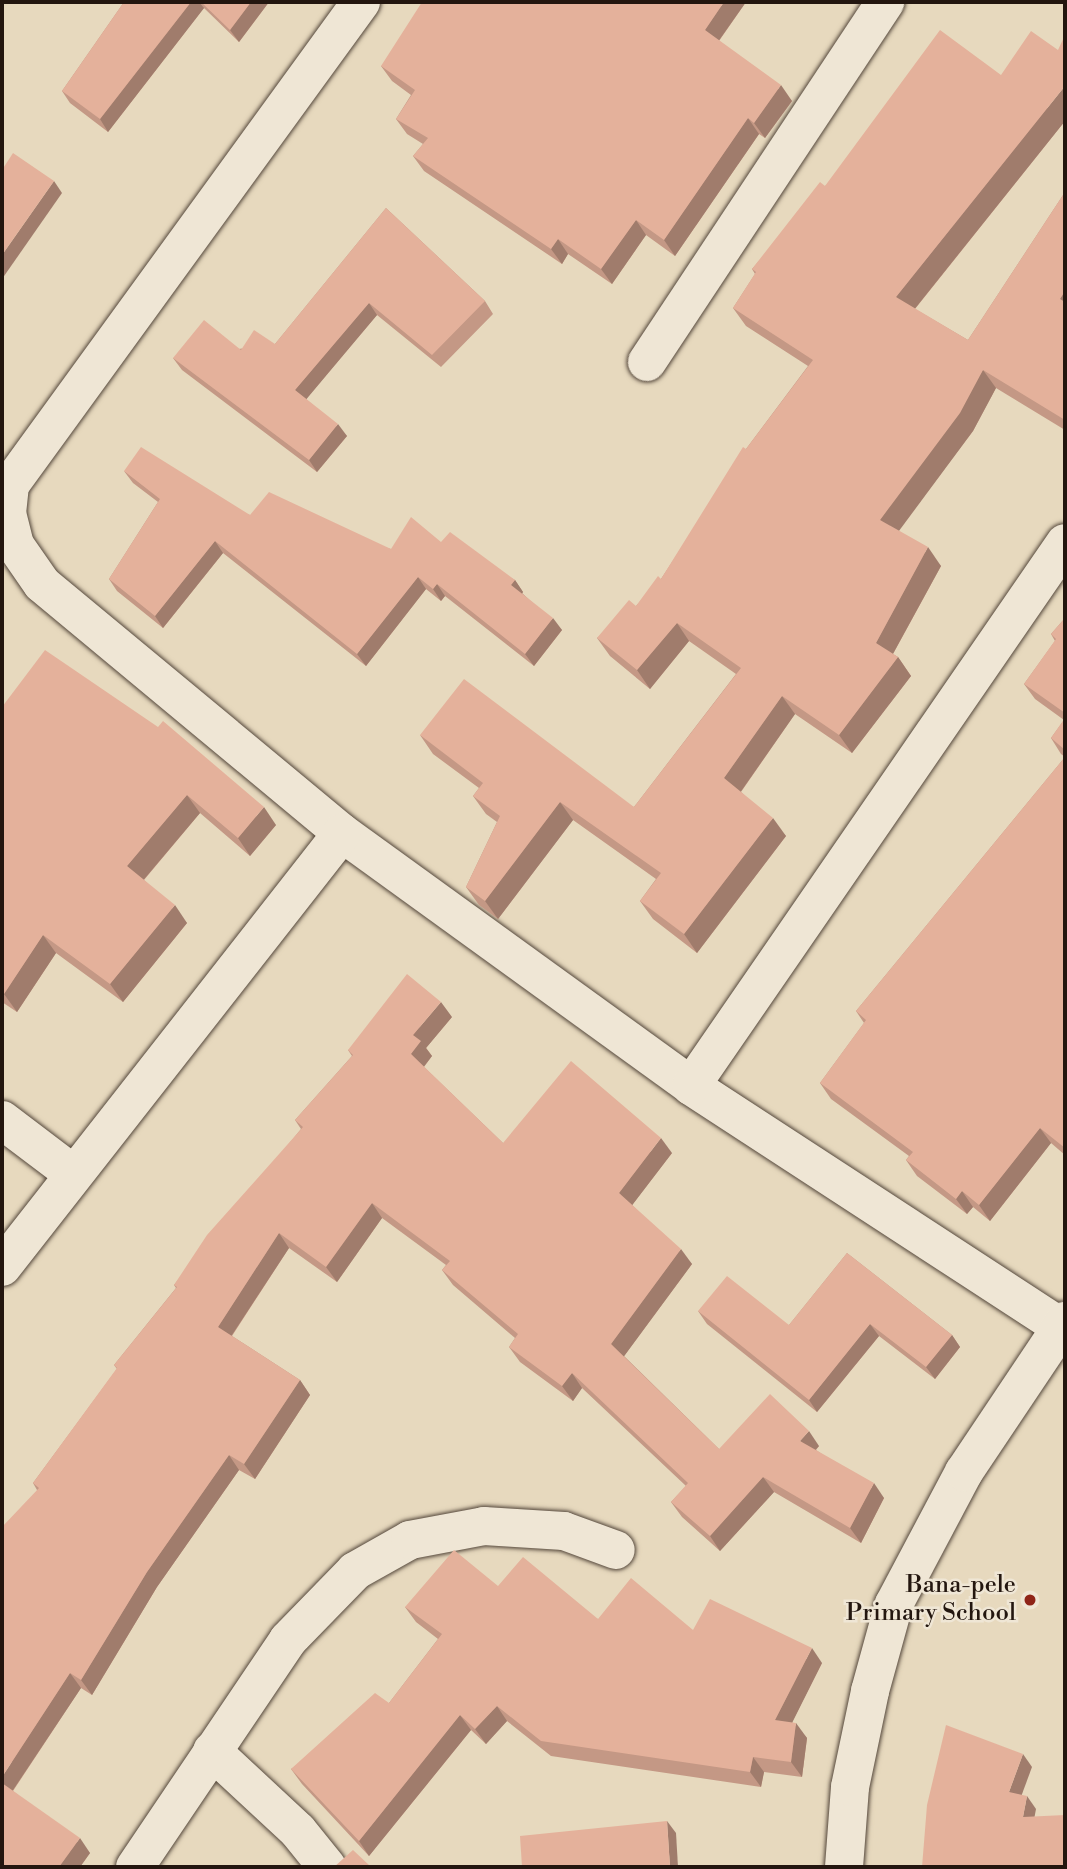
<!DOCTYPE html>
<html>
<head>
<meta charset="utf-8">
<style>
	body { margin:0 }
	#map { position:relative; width:1067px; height:1869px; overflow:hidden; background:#e7d9be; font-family:"Libre Bodoni",serif }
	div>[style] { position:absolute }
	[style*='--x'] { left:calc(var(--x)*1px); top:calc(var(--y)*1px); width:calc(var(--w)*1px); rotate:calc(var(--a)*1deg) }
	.roads { filter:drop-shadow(0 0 2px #54473b) drop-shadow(0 0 2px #54473b) }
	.street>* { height:38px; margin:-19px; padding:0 19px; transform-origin:19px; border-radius:19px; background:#efe6d5 }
	.wall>* { inset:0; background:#c49885 }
	.shaded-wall>* { inset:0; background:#a07c6c }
	.building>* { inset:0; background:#e4b19b }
	.dots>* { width:19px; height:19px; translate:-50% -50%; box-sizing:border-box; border:4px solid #efe6d5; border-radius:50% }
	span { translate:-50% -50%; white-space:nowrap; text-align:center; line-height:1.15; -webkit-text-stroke:5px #efe6d5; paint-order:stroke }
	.poi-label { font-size:24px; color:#23160f }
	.right { translate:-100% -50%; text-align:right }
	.frame { position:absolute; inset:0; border:4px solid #23160f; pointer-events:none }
</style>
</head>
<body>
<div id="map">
	<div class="roads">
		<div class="street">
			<div style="--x:361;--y:2;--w:597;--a:126.01"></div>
			<div style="--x:10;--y:485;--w:28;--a:96"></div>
			<div style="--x:7;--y:513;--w:33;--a:76"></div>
			<div style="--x:15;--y:545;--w:47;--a:55.3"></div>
			<div style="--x:42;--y:584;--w:390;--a:39.7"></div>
			<div style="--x:342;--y:833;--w:431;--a:35.9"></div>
			<div style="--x:691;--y:1086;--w:442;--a:33.1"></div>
			<div style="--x:647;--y:362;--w:432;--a:-56.5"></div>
			<div style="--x:691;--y:1086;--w:659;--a:-55.44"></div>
			<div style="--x:2;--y:1120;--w:88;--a:37.1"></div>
			<div style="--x:2;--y:1267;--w:551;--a:-51.92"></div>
			<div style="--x:212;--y:1751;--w:117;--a:42.9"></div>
			<div style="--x:298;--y:1831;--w:46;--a:51.1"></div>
			<div style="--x:135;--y:1867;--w:274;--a:-56"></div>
			<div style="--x:288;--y:1640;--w:96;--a:-45.8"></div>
			<div style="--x:355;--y:1571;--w:63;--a:-29.4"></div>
			<div style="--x:410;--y:1540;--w:75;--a:-10.7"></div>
			<div style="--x:484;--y:1526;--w:80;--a:3.6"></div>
			<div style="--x:564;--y:1531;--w:55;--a:20.1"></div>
			<div style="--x:844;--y:1867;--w:80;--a:-85.7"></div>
			<div style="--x:850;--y:1787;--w:98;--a:-78.2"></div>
			<div style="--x:870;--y:1691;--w:90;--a:-74.6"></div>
			<div style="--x:894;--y:1604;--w:149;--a:-62.1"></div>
			<div style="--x:964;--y:1472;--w:182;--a:-56.2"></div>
		</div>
	</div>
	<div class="wall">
		<div style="clip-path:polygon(124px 2px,269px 2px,239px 42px,204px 8px,108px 132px,70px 103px,62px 91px)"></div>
		<div style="clip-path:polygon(746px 2px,719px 41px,792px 101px,765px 138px,759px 134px,675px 256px,646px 235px,612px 284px,568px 254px,562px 264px,424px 171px,413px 156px,423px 144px,407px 134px,396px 119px,411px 95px,392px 81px,381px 66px)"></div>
		<div style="clip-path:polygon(1001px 75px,1065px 121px,915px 309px,968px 340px,1065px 192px,1065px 430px,996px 388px,973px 431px,898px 531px,941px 566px,893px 654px,898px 657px,911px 676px,852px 753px,795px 714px,741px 792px,786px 836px,697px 953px,653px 919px,640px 901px,656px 879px,573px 820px,498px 919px,479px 905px,466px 887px,497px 822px,486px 814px,473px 796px,479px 788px,433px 754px,420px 735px,634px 807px,736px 674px,689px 641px,650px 689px,610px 656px,597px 638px,636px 606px,661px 579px,746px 449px,808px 366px,746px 326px,733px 308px,755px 274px,752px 269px,825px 186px)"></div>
		<div style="clip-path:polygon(386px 208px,485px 301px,493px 314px,441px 367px,377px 315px,306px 399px,347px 436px,317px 472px,182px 370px,173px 358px,275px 344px)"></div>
		<div style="clip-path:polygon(124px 471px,250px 515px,391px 549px,441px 542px,515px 580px,523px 592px,522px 593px,562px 630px,534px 666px,445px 596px,441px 601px,426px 589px,366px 666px,223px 553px,163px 628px,117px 591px,109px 579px,158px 502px,133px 483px)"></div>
		<div style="clip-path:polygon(1065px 618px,1065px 1155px,1051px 1143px,990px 1221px,973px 1207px,967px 1214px,917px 1176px,906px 1160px,909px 1156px,831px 1099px,820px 1083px,864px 1023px,856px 1011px,1065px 757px,1061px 754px,1051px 738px,1064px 720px,1035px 699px,1024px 684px,1055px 641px,1051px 634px)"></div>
		<div style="clip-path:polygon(2px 707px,276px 825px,250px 856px,200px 813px,144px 880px,187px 923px,123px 1002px,56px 953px,17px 1012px,2px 1002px)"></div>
		<div style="clip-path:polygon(452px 1017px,426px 1048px,432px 1056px,424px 1067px,503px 1143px,672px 1153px,632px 1205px,692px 1264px,624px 1356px,719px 1449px,819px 1446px,816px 1450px,884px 1498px,861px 1543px,774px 1492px,720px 1551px,682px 1517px,671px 1502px,686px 1486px,582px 1388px,573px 1401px,520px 1362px,509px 1347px,515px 1338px,453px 1285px,442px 1270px,446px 1265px,382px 1218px,337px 1282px,289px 1248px,232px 1336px,300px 1380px,310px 1395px,255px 1479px,239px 1470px,157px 1587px,92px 1695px,81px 1688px,13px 1791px,90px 1853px,80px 1867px,2px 1867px,37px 1490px,33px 1483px,117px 1369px,114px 1365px,176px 1288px,174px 1285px,301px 1129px,295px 1120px,352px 1056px,348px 1050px)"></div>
		<div style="clip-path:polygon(847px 1253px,952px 1335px,960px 1347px,935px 1379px,879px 1336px,817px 1412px,707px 1324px,698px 1311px,789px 1325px)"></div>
		<div style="clip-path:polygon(498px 1586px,598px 1619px,693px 1630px,822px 1663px,792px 1722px,807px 1738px,802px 1777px,764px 1772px,761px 1787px,551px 1756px,507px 1721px,486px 1744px,471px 1730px,369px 1856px,302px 1784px,291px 1769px,389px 1703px,438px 1639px,416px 1622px,405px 1607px)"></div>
	</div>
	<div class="shaded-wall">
		<div style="clip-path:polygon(191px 2px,199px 2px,204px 8px,108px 132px,100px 119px)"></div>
		<div style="clip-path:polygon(251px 2px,269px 2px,239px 42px,230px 30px)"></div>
		<div style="clip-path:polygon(724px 2px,746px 2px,715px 46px,705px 30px)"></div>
		<div style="clip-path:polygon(781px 85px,792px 101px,765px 138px,754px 123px)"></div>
		<div style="clip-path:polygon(1065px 86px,1065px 121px,909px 316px,896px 297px)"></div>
		<div style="clip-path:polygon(748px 118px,759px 134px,675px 256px,664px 240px)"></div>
		<div style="clip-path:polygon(54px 181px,62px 193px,2px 279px,2px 255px)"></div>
		<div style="clip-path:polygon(636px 220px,646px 235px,612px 284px,601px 269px)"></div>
		<div style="clip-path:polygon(558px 239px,568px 254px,562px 264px,551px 249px)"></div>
		<div style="clip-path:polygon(1065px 291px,1065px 306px,1060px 299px)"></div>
		<div style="clip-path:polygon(369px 303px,377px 315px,304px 402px,295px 390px)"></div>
		<div style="clip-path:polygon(983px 370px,996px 388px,973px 431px,893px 539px,880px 520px)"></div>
		<div style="clip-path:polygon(338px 424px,347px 436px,317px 472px,309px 460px)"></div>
		<div style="clip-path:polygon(215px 541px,223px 553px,163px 628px,155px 616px)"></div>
		<div style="clip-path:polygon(928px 547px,941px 566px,889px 661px,876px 643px)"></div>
		<div style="clip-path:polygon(418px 577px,426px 589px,366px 666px,357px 654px)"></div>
		<div style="clip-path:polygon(515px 580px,523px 592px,520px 597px,511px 585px)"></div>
		<div style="clip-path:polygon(437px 584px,445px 596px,441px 601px,433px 589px)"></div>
		<div style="clip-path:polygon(553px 618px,562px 630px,534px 666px,525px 654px)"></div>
		<div style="clip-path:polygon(677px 623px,689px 641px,650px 689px,637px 670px)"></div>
		<div style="clip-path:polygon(898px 657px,911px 676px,852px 753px,839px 735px)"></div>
		<div style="clip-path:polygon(782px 696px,795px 714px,737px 797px,724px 778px)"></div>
		<div style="clip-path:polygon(187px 795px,200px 813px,140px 884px,127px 866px)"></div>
		<div style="clip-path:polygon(560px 802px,573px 820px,498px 919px,485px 901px)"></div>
		<div style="clip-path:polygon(264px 807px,276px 825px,250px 856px,238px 838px)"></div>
		<div style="clip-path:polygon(773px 818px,786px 836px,697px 953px,684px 934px)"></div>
		<div style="clip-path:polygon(175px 905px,187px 923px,123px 1002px,110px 984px)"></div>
		<div style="clip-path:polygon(43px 935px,56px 953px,17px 1012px,4px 994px)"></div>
		<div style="clip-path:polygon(441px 1002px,452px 1017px,426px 1048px,432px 1056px,422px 1069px,411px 1054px,413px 1035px)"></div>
		<div style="clip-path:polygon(1040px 1128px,1051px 1143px,990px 1221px,979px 1205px)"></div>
		<div style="clip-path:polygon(661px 1138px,672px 1153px,630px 1208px,619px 1193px)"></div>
		<div style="clip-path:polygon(962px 1191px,973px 1207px,967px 1214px,956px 1199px)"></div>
		<div style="clip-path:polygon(372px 1203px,382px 1218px,337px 1282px,326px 1267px)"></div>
		<div style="clip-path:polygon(279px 1233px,289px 1248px,228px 1341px,218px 1327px)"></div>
		<div style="clip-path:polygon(681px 1249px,692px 1264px,622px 1359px,611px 1344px)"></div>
		<div style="clip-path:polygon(870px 1324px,879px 1336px,817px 1412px,809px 1400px)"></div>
		<div style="clip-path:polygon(952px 1335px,960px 1347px,935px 1379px,926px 1367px)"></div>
		<div style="clip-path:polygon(572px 1373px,582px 1388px,573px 1401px,562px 1386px)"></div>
		<div style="clip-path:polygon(300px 1380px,310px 1395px,255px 1479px,244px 1464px)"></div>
		<div style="clip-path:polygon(809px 1431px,819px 1446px,810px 1456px,800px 1441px)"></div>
		<div style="clip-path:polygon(229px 1455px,239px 1470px,157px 1587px,92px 1695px,81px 1680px,147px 1572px)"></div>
		<div style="clip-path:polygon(763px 1477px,774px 1492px,720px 1551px,710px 1536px)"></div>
		<div style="clip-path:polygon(874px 1483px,884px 1498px,861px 1543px,850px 1528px)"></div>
		<div style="clip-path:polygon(812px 1648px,822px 1663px,786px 1735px,775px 1720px)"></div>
		<div style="clip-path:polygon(70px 1673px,81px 1688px,9px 1796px,2px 1785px,2px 1777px)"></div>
		<div style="clip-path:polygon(497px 1706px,507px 1721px,486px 1744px,475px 1729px)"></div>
		<div style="clip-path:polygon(460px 1715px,471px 1730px,369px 1856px,359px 1841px)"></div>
		<div style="clip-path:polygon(796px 1723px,807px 1738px,802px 1777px,791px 1762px)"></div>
		<div style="clip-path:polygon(1023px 1754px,1032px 1767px,1018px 1805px,1009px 1792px)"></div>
		<div style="clip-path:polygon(753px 1757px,764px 1772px,761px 1787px,750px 1772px)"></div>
		<div style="clip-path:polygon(1027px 1796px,1036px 1809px,1032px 1830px,1023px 1817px)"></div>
		<div style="clip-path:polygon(667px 1821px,676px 1833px,678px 1867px,670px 1867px)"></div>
		<div style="clip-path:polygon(80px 1838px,90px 1853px,80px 1867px,59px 1867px)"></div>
	</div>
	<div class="building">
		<div style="clip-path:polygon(124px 2px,191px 2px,100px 119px,62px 91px)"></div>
		<div style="clip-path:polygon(201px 2px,251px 2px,230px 30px)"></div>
		<div style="clip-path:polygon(422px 2px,724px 2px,705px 30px,781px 85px,754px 123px,748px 118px,664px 240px,636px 220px,601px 269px,558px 239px,551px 249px,413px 156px,428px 138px,396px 119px,415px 90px,381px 66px)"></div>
		<div style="clip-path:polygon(940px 30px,1001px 75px,1031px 31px,1058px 50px,1065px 35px,1065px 86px,896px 297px,968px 340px,1065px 192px,1065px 291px,1060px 299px,1065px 302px,1065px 420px,983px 370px,960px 413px,880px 520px,928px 547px,876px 643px,898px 657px,839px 735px,782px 696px,724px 778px,773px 818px,684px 934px,640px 901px,661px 873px,560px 802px,485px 901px,466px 887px,500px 816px,473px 796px,483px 783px,420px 735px,464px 679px,634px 807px,741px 668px,677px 623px,637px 670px,597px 638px,629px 600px,636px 606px,658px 576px,661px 579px,743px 447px,746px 449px,813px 360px,733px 308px,756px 272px,752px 269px,820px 182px,825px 186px)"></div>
		<div style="clip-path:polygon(13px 153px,54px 181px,2px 255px,2px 170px)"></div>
		<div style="clip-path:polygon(386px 208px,485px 301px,432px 355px,369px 303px,295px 390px,338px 424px,309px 460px,173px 358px,204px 320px,241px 350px,254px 330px,275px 344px)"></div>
		<div style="clip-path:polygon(141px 447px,250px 515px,269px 492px,391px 549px,411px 517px,441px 542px,450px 532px,515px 580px,511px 585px,553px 618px,525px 654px,437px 584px,433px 589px,418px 577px,357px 654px,215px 541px,155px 616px,109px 579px,160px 499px,124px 471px)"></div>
		<div style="clip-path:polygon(1065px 618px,1065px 713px,1024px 684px,1056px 639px,1051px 634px)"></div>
		<div style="clip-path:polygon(45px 650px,158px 727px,163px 721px,264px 807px,238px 838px,187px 795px,127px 866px,175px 905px,110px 984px,43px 935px,4px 994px,2px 993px,2px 707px)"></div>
		<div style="clip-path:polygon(1065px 718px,1065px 750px,1051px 738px)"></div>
		<div style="clip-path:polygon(1065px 757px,1065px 1148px,1040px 1128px,979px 1205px,962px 1191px,956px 1199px,906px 1160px,913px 1152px,820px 1083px,866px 1020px,856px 1011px)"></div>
		<div style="clip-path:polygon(407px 974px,441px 1002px,413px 1035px,421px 1041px,411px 1054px,503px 1143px,571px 1061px,661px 1138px,619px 1193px,681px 1249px,611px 1344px,719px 1449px,770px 1394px,809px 1431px,800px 1441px,874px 1483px,850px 1528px,763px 1477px,710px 1536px,671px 1502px,688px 1483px,572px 1373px,562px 1386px,509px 1347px,518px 1334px,442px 1270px,450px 1261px,372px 1203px,326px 1267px,279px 1233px,218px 1327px,300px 1380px,244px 1464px,229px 1455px,147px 1572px,81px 1680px,70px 1673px,2px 1777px,2px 1527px,39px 1488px,33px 1483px,117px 1368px,114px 1365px,177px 1287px,174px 1285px,207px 1235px,303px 1127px,295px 1120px,353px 1055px,348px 1050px)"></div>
		<div style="clip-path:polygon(847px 1253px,952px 1335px,926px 1367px,870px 1324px,809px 1400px,698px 1311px,727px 1276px,789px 1325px)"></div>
		<div style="clip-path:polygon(454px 1550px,498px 1586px,523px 1557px,598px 1619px,631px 1578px,693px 1630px,710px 1599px,812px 1648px,775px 1720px,796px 1723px,791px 1762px,753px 1757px,750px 1772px,541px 1741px,497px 1706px,475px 1729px,460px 1715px,359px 1841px,291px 1769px,375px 1693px,389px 1703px,442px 1634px,405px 1607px)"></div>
		<div style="clip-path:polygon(946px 1725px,1023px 1754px,1009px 1792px,1027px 1796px,1023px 1817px,1065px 1815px,1065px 1867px,922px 1867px,927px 1805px)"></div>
		<div style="clip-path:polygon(2px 1783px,80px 1838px,59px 1867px,2px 1867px)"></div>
		<div style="clip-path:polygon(667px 1821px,670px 1867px,522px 1867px,520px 1836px)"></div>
		<div style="clip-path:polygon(353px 1850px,370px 1866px,370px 1867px,334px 1867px)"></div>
	</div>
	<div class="dots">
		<div style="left:1030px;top:1600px;background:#8f2418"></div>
	</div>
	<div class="poi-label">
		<span class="right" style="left:1016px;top:1600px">Bana-pele<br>Primary School</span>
	</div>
	<div class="frame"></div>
</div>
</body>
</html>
